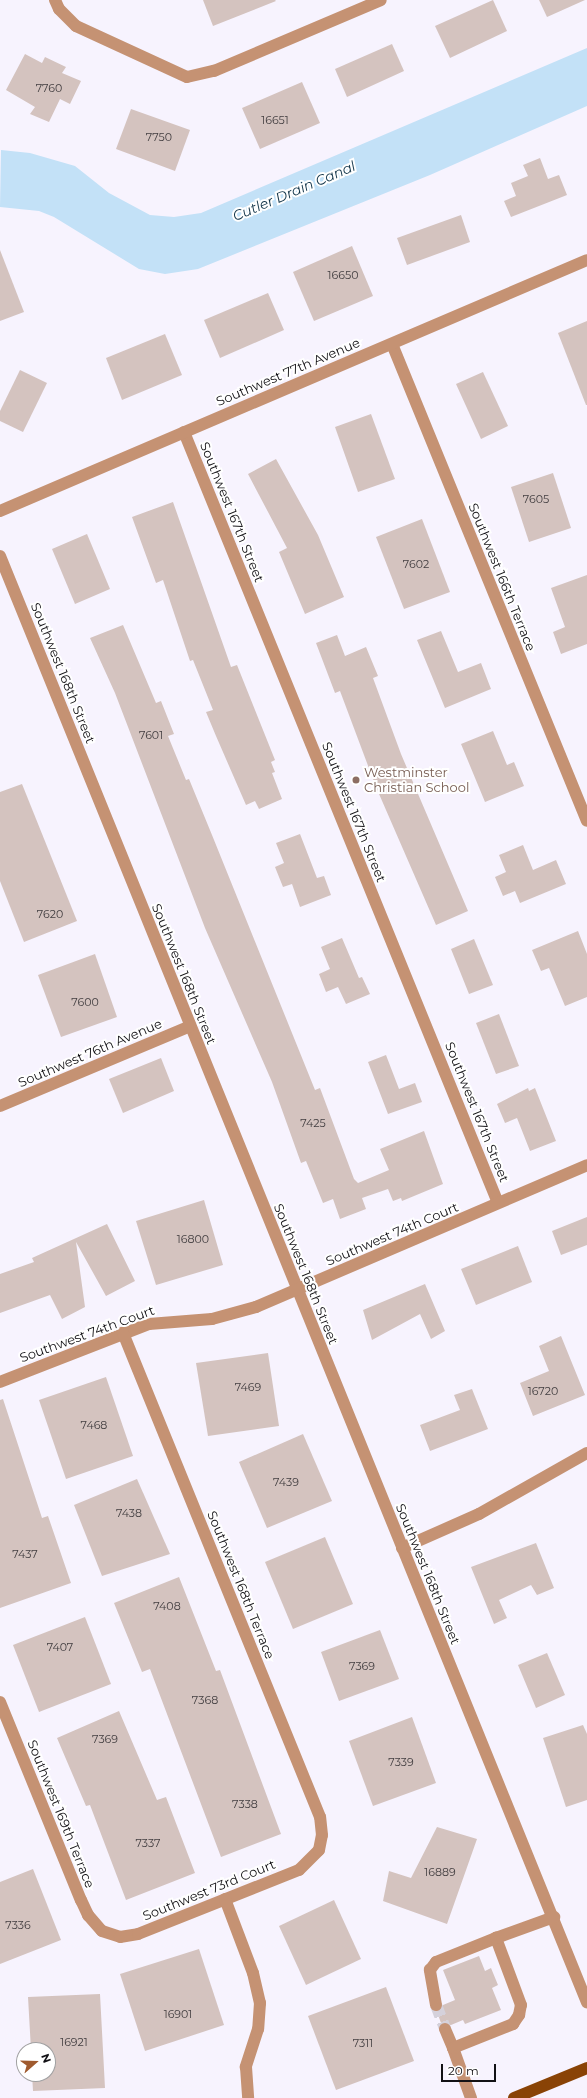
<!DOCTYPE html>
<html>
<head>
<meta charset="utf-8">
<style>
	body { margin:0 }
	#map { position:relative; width:587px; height:2098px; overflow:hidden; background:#f7f3fe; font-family:Montserrat,sans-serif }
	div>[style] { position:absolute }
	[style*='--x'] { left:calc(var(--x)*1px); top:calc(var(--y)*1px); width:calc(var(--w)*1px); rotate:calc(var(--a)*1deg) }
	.water>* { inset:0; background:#c3e1f7 }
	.building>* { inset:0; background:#d4c3bf }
	.minor-tunnel>* { height:12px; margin-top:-6px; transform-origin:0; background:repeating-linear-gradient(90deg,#d5d1db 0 12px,transparent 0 18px) }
	.minor>* { height:12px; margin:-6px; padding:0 6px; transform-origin:6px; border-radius:6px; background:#c59273 }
	.major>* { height:12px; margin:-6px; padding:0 6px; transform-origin:6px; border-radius:6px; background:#894306 }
	.dots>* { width:11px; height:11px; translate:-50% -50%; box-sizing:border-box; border:2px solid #fff; border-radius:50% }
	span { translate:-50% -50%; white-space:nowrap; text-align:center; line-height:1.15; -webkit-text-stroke:4px #fff; paint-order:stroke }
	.number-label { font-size:11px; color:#423e40 }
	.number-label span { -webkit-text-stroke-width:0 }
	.street-label { font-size:13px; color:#121115 }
	.education-label { font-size:13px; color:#785e54 }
	.left { translate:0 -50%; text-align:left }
	.water-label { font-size:14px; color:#113449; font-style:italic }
	.north { position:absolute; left:16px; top:2042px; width:40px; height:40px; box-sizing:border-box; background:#fff; border:1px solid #a0a0a1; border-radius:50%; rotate:70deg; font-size:11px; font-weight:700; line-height:16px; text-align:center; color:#121115 }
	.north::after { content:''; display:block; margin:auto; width:14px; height:18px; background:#9f5a2e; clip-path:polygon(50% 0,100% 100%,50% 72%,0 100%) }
	.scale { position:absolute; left:441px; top:2064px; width:55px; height:18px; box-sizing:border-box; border:2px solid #121115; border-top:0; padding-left:5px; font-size:12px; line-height:14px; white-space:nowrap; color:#121115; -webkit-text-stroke:3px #fff; paint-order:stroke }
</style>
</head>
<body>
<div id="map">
	<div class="water">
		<div style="clip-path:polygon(587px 48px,587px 106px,430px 175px,198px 269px,165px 274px,139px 269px,54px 217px,39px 211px,0 207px,1px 150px,30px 153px,75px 166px,109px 193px,150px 215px,174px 217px,201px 213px)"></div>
	</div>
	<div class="building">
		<div style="clip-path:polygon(203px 0,275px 0,276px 1px,213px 26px)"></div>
		<div style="clip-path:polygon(493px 0,507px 31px,450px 58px,435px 26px)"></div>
		<div style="clip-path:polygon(539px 0,585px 0,547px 17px)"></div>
		<div style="clip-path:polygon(392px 44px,404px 71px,347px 97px,335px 69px)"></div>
		<div style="clip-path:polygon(25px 54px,42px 63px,45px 57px,66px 67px,62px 73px,81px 81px,70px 104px,60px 99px,49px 122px,30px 114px,35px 107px,6px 90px)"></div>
		<div style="clip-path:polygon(302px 82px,320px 123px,260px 149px,242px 108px)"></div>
		<div style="clip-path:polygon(131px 109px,190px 130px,175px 171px,116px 149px)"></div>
		<div style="clip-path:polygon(540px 158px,548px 179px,559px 175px,567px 195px,511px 217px,504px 201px,516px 196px,511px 183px,528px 176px,523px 165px)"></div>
		<div style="clip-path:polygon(461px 215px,470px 242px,407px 265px,397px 238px)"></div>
		<div style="clip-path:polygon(352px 246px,373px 296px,314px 321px,293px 272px)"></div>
		<div style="clip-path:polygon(0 250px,24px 312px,0 321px)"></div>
		<div style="clip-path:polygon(268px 293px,284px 330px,220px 358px,204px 320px)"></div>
		<div style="clip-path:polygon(587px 321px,587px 405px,586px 405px,558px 333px)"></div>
		<div style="clip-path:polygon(165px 334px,182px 375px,122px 400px,106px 358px)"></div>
		<div style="clip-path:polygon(20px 370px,47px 383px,23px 432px,0 421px,0 411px)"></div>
		<div style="clip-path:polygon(483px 372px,508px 426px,481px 439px,456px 384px)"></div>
		<div style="clip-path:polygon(371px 414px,395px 479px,358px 492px,335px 427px)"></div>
		<div style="clip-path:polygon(276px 459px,318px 535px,344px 597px,305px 614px,279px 552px,287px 548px,248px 474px)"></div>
		<div style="clip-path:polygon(553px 473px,571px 528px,529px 542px,511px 487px)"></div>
		<div style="clip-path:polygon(173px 502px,231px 667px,237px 665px,275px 760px,271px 762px,275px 772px,272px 773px,282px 799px,259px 809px,255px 801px,246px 805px,216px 736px,206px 712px,213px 710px,193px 660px,190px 661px,163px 580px,156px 583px,132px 517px)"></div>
		<div style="clip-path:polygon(422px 519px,450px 592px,404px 609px,376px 537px)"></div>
		<div style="clip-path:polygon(87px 534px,110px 589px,75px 604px,52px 549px)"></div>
		<div style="clip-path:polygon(587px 575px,587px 644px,561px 654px,553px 632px,565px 627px,551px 588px)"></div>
		<div style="clip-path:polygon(123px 625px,156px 703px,161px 701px,174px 734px,168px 736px,186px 780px,189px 779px,212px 835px,315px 1090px,320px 1088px,354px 1179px,358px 1183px,389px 1170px,380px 1149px,424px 1131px,443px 1184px,402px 1201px,401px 1198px,393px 1201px,388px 1189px,362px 1198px,366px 1209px,340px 1219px,333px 1199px,323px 1203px,306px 1161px,301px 1163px,272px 1082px,205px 928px,115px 693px,90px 638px)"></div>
		<div style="clip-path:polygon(441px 631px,458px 672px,481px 663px,491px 689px,445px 708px,417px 640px)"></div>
		<div style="clip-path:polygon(337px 635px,345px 656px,366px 647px,378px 676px,373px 678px,401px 754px,468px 911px,436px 925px,376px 787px,340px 691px,335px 693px,316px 643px)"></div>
		<div style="clip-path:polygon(493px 731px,507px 765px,514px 762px,524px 786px,485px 802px,461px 744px)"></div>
		<div style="clip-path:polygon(22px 784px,77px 921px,24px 942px,0 881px,0 792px)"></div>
		<div style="clip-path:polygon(300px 834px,317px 878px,324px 876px,331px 895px,300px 907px,292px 884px,283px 887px,275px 867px,284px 863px,276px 843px)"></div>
		<div style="clip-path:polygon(523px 845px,533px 870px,556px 860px,566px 884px,520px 903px,515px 891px,503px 896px,495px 877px,506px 872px,499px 855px)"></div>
		<div style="clip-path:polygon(578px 931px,587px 954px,587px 997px,565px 1006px,549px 968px,541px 971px,532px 950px)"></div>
		<div style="clip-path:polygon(342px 938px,359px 978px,362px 977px,370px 994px,346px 1004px,338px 987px,326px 992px,319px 974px,330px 969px,321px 947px)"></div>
		<div style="clip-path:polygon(474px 939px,493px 985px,469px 994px,451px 949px)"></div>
		<div style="clip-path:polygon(95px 954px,117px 1017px,61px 1037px,38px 975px)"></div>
		<div style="clip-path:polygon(499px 1014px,519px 1066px,496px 1074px,476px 1023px)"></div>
		<div style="clip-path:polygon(386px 1055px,399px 1089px,415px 1083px,422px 1102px,388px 1114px,368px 1062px)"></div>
		<div style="clip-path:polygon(161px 1058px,174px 1091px,123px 1113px,109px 1079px)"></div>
		<div style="clip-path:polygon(528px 1088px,529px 1091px,535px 1088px,556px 1141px,530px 1151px,517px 1118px,505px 1123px,497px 1104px)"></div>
		<div style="clip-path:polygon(204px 1200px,223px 1265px,156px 1285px,136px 1221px)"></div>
		<div style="clip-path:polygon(587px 1217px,587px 1245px,561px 1255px,552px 1231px)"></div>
		<div style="clip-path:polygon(107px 1224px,135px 1281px,106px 1296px,76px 1242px,85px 1307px,62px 1319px,50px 1295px,0 1313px,0 1274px,34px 1262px,32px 1258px)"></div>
		<div style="clip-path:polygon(518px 1246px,532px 1282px,476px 1305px,461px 1269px)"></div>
		<div style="clip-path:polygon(425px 1284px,445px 1331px,431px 1339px,420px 1314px,372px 1340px,363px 1310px)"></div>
		<div style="clip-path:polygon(561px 1336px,585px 1395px,533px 1416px,520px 1383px,549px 1371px,539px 1346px)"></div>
		<div style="clip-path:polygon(268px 1353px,279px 1426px,208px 1436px,196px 1363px)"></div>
		<div style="clip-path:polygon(106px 1377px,133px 1456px,66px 1479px,39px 1400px)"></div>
		<div style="clip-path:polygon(472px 1389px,488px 1429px,430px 1451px,420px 1425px,460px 1410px,454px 1395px)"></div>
		<div style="clip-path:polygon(3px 1399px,42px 1518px,48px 1516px,71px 1583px,0 1608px,0 1400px)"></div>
		<div style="clip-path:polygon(303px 1434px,332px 1501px,267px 1528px,239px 1462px)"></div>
		<div style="clip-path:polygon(137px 1479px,170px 1554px,102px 1576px,74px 1505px)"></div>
		<div style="clip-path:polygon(325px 1537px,353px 1604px,293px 1629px,265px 1562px)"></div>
		<div style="clip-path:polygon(536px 1543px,554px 1588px,537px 1595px,531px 1585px,499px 1600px,507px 1618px,494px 1624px,471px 1567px)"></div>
		<div style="clip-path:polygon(179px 1577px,216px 1671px,220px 1670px,281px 1834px,221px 1857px,150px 1669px,142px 1672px,114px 1603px)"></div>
		<div style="clip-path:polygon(85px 1617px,111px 1684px,39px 1712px,13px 1645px)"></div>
		<div style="clip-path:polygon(380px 1630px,399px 1679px,339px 1701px,321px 1652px)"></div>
		<div style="clip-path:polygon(547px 1653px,565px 1695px,536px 1708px,518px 1665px)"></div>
		<div style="clip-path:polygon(119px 1711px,157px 1800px,166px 1797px,195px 1873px,126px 1900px,90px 1805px,86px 1806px,57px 1738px)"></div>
		<div style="clip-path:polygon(412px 1717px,436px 1783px,373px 1806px,349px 1741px)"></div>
		<div style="clip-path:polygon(583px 1725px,587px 1734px,587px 1800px,566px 1807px,543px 1738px)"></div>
		<div style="clip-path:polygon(437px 1827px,477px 1839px,447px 1924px,383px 1901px,389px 1871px,411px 1878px)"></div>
		<div style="clip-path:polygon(33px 1869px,61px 1940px,0 1964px,0 1882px)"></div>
		<div style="clip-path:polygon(334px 1900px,361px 1959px,306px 1985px,279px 1926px)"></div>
		<div style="clip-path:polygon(199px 1949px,224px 2025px,145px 2051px,120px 1974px)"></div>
		<div style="clip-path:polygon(479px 1956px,485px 1971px,491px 1968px,498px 1985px,492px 1988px,501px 2010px,465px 2024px,463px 2020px,451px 2025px,441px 2023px,437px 2012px,443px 2005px,455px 2000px,443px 1970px)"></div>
		<div style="clip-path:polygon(386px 1987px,414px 2061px,336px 2090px,308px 2016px)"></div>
		<div style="clip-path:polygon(100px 1994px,105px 2088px,33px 2091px,32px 2074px,48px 2074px,48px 2050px,31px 2050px,28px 1997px)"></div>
	</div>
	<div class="minor-tunnel">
		<div style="--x:436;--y:2005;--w:26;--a:69"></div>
	</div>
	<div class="minor">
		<div style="--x:55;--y:0;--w:10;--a:66"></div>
		<div style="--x:59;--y:9;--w:24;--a:45"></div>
		<div style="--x:76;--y:26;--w:122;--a:24.7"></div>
		<div style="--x:187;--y:77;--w:28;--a:-13"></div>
		<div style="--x:214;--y:71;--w:181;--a:-23"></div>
		<div style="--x:392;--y:344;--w:515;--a:67.77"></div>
		<div style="--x:184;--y:432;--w:832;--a:67.84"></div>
		<div style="--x:0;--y:511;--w:638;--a:-23.15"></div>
		<div style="--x:0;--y:556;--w:1561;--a:67.91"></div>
		<div style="--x:0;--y:1106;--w:206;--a:-22.8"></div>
		<div style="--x:0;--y:1382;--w:160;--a:-21.3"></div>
		<div style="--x:149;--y:1324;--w:63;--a:-4.5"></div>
		<div style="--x:212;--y:1319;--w:46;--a:-15.3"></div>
		<div style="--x:256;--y:1307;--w:360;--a:-23.2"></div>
		<div style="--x:402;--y:1548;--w:84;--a:-23.8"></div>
		<div style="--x:479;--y:1514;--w:124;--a:-29.5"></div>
		<div style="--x:0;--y:1702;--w:214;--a:67.8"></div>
		<div style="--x:81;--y:1900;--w:17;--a:65"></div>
		<div style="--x:88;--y:1915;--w:21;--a:49"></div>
		<div style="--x:102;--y:1931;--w:19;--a:18"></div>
		<div style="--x:120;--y:1937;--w:18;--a:-9"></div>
		<div style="--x:138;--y:1934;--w:173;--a:-21.7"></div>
		<div style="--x:299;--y:1870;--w:28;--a:-45"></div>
		<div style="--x:319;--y:1850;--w:15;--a:-79"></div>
		<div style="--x:322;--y:1835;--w:18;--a:-96"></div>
		<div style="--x:320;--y:1817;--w:523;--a:-112.15"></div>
		<div style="--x:225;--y:1899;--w:79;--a:69.3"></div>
		<div style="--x:253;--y:1973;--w:31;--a:77"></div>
		<div style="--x:260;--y:2003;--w:26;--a:94"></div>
		<div style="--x:258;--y:2029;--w:40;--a:108"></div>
		<div style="--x:246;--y:2067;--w:31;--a:86"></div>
		<div style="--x:436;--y:2005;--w:36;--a:-100"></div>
		<div style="--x:430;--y:1970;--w:10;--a:-53"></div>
		<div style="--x:436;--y:1962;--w:65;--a:-21.8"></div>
		<div style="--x:445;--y:2029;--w:21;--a:67"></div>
		<div style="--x:471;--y:2098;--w:53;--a:-109.8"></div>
		<div style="--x:453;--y:2048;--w:65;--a:-21.8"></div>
		<div style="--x:513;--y:2024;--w:11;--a:-56"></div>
		<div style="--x:519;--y:2015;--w:10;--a:-79"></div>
		<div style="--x:521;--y:2005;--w:72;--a:-110.5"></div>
		<div style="--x:496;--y:1938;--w:62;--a:-19.9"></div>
	</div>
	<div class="major">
		<div style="--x:514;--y:2098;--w:79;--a:-22.3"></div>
	</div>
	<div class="dots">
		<div style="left:356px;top:780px;background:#8d6e63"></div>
	</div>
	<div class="number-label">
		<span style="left:49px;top:88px">7760</span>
		<span style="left:275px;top:120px">16651</span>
		<span style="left:159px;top:137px">7750</span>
		<span style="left:343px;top:275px">16650</span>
		<span style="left:536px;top:499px">7605</span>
		<span style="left:416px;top:564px">7602</span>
		<span style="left:151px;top:735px">7601</span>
		<span style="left:50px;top:914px">7620</span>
		<span style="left:85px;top:1002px">7600</span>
		<span style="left:313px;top:1123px">7425</span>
		<span style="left:193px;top:1239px">16800</span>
		<span style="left:248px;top:1387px">7469</span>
		<span style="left:543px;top:1391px">16720</span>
		<span style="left:94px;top:1425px">7468</span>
		<span style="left:286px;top:1482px">7439</span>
		<span style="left:129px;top:1513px">7438</span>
		<span style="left:25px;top:1554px">7437</span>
		<span style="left:167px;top:1606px">7408</span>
		<span style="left:60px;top:1647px">7407</span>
		<span style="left:362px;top:1666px">7369</span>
		<span style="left:205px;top:1700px">7368</span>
		<span style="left:105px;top:1739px">7369</span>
		<span style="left:401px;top:1762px">7339</span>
		<span style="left:245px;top:1804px">7338</span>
		<span style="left:148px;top:1843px">7337</span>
		<span style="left:440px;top:1872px">16889</span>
		<span style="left:18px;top:1925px">7336</span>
		<span style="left:178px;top:2014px">16901</span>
		<span style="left:74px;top:2042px">16921</span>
		<span style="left:363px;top:2043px">7311</span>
	</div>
	<div class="street-label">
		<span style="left:288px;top:372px;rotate:-23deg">Southwest 77th Avenue</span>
		<span style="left:232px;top:512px;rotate:68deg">Southwest 167th Street</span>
		<span style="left:502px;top:577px;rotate:68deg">Southwest 166th Terrace</span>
		<span style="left:63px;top:673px;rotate:68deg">Southwest 168th Street</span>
		<span style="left:354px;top:812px;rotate:68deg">Southwest 167th Street</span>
		<span style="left:184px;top:974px;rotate:68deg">Southwest 168th Street</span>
		<span style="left:90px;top:1053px;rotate:-23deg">Southwest 76th Avenue</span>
		<span style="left:477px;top:1112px;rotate:68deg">Southwest 167th Street</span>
		<span style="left:392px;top:1234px;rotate:-23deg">Southwest 74th Court</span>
		<span style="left:306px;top:1274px;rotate:68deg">Southwest 168th Street</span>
		<span style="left:87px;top:1334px;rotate:-20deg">Southwest 74th Court</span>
		<span style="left:428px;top:1574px;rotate:68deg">Southwest 168th Street</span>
		<span style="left:241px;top:1585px;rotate:68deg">Southwest 168th Terrace</span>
		<span style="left:61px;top:1814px;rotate:68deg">Southwest 169th Terrace</span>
		<span style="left:209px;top:1890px;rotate:-22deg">Southwest 73rd Court</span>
	</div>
	<div class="education-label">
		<span class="left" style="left:364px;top:780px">Westminster<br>Christian School</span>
	</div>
	<div class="water-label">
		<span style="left:294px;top:191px;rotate:-23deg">Cutler Drain Canal</span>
	</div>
	<div class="north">N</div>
	<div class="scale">20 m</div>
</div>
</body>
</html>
